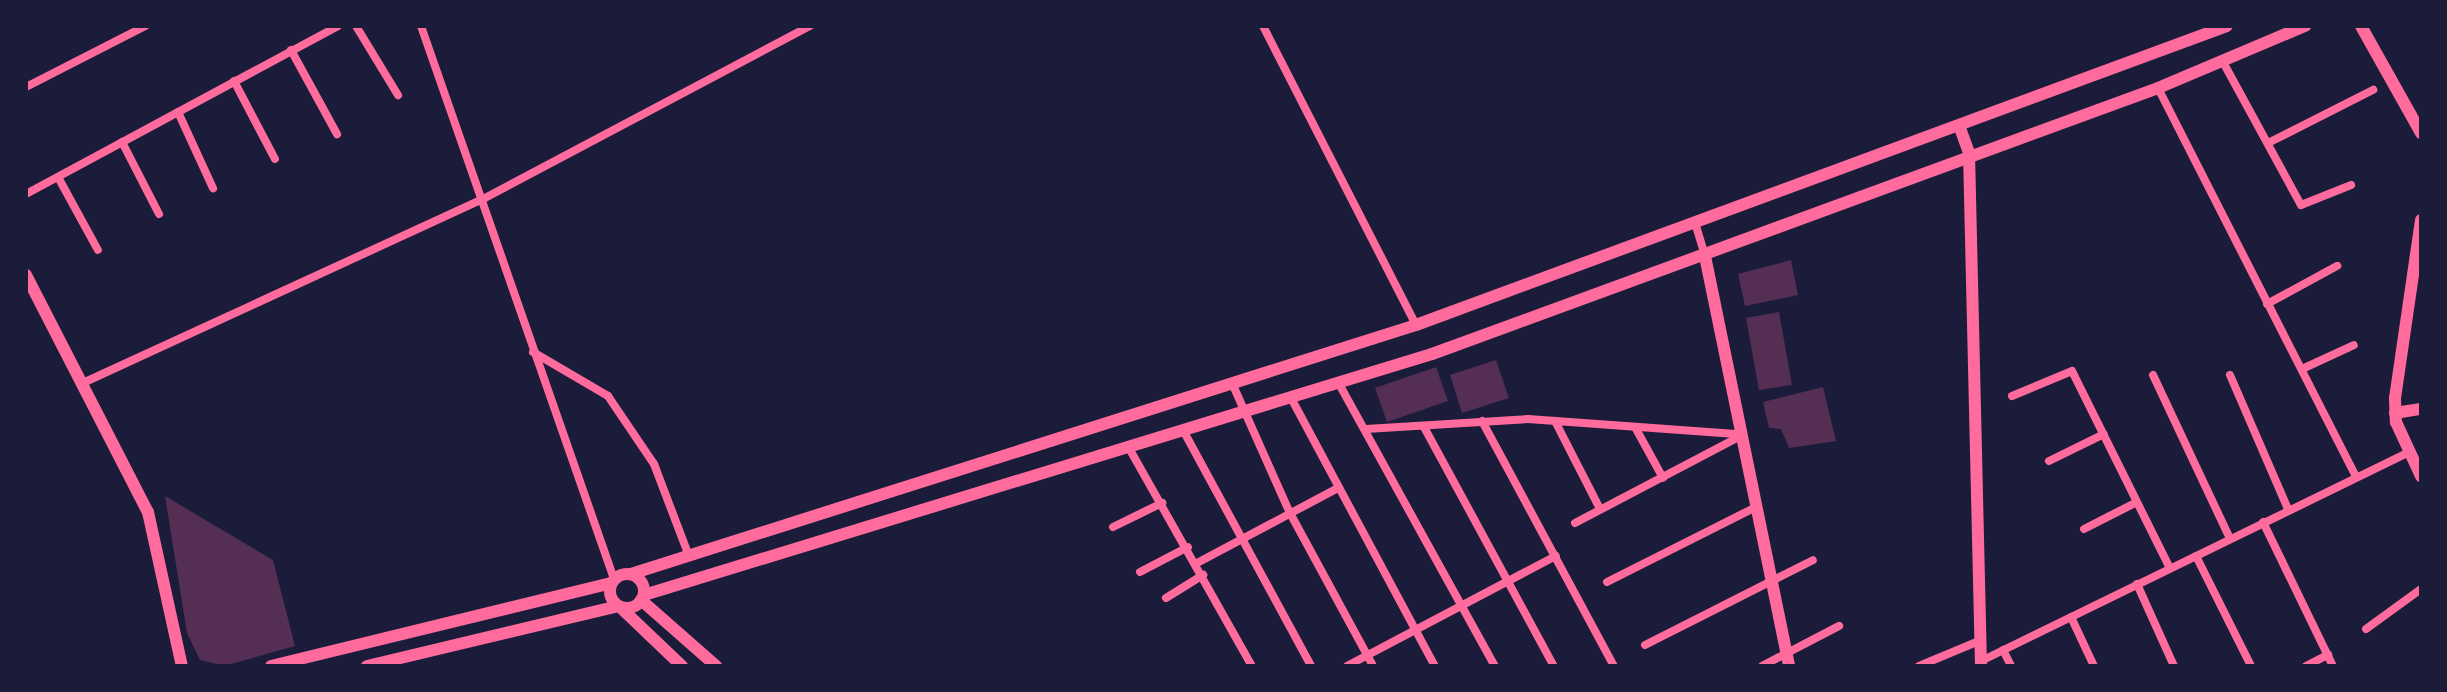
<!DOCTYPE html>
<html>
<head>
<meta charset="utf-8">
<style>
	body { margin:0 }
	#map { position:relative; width:2447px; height:692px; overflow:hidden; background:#1b1b3a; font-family:Jost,sans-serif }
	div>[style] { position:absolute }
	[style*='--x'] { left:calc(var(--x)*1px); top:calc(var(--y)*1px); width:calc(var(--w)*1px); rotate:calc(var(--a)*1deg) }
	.building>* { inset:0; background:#542f53 }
	.minor>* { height:8px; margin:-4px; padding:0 4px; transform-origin:4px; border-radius:4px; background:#ff6b9d }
	.tertiary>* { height:12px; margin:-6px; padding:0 6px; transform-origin:6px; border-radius:6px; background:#ff6b9d }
	.tertiary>.ring { margin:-6px; padding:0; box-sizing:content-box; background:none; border:12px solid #ff6b9d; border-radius:50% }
	span { translate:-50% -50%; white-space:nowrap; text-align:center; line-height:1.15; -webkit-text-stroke:6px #1b1b3a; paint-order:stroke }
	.frame { position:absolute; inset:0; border:28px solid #1b1b3a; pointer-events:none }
</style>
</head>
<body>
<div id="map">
	<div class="building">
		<div style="clip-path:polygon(1791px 260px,1798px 295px,1745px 306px,1738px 274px)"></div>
		<div style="clip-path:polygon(1779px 312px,1792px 385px,1759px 390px,1746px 318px)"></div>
		<div style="clip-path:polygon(1496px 360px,1509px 398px,1462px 413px,1450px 375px)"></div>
		<div style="clip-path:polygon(1436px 367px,1448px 401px,1387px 422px,1375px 388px)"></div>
		<div style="clip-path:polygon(1823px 387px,1836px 441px,1789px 448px,1781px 429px,1769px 428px,1763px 402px)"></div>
		<div style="clip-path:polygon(165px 496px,273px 560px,295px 646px,224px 666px,200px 660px,187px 633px)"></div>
	</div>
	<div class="minor">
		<div style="--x:356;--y:26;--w:81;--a:58.7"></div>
		<div style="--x:421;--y:26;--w:586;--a:70.76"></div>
		<div style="--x:1263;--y:26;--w:336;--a:62.9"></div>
		<div style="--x:291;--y:50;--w:96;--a:61.3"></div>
		<div style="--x:2223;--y:62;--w:163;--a:61.4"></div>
		<div style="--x:2301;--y:205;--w:54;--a:-21.8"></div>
		<div style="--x:234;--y:81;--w:88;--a:62.3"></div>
		<div style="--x:26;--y:87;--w:134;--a:-27.1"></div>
		<div style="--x:2158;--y:88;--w:436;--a:63"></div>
		<div style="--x:178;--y:112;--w:84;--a:65.3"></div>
		<div style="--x:122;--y:142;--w:81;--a:62.8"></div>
		<div style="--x:2268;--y:143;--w:118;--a:-26.8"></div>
		<div style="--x:58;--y:177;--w:83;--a:61.3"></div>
		<div style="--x:26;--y:194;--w:354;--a:-28.3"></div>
		<div style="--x:1696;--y:226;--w:31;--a:73"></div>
		<div style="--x:2267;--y:304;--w:80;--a:-28.5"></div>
		<div style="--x:533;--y:352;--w:87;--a:30.4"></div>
		<div style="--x:608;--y:396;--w:82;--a:55.9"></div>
		<div style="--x:654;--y:464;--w:98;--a:69.2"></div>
		<div style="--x:2302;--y:369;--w:57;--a:-24.8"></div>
		<div style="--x:2153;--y:375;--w:181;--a:64.8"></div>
		<div style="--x:2230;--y:375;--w:146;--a:66.6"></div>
		<div style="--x:85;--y:382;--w:440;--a:-24.7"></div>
		<div style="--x:485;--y:198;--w:368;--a:-27.9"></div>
		<div style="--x:1338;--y:382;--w:325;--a:61.1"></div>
		<div style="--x:1232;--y:383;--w:142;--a:66"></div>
		<div style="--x:1290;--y:513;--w:174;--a:61.5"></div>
		<div style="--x:1290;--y:396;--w:306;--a:61.8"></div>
		<div style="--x:2012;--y:396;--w:65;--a:-22.6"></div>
		<div style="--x:2072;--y:371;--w:220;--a:63.6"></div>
		<div style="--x:1482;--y:421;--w:278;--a:61.7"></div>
		<div style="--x:1555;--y:421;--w:99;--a:62.9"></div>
		<div style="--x:1424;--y:427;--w:272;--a:61.5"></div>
		<div style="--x:1635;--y:427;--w:58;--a:61.2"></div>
		<div style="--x:1366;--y:429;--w:162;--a:-3.5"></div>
		<div style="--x:1528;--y:419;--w:212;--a:4.1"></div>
		<div style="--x:1183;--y:430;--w:268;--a:61.5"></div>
		<div style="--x:1129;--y:448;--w:250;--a:60.6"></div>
		<div style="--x:2049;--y:461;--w:61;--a:-26.1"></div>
		<div style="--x:2263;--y:522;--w:160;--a:64.1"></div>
		<div style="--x:1575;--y:523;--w:185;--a:-27.7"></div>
		<div style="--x:1113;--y:527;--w:55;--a:-26.1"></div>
		<div style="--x:2084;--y:529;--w:59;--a:-27"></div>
		<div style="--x:2196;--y:556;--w:123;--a:63.4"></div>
		<div style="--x:1197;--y:563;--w:160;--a:-28"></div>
		<div style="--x:1140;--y:572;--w:54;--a:-27.5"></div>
		<div style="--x:1607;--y:582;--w:167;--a:-26.7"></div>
		<div style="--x:2137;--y:584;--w:90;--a:65.7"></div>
		<div style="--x:1166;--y:598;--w:44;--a:-31.9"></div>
		<div style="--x:2071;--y:617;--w:54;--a:64.9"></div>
		<div style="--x:2366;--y:629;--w:68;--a:-36"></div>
		<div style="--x:1645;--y:645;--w:188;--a:-26.8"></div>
		<div style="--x:2003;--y:650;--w:18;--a:63"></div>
		<div style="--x:1981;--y:661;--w:474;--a:-26"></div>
		<div style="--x:1347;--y:666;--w:236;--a:-27.8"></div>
		<div style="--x:1762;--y:666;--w:87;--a:-27.5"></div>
		<div style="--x:1919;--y:666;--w:65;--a:-22.6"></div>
		<div style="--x:2306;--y:666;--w:25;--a:-27"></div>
	</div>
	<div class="tertiary">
		<div style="--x:2361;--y:26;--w:123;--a:60.7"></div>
		<div style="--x:1960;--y:128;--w:27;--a:70"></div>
		<div style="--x:1969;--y:153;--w:513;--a:88.66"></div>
		<div style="--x:2421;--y:220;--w:180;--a:98.3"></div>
		<div style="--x:2395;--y:398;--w:24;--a:88"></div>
		<div style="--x:2396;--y:422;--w:60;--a:65.2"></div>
		<div style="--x:1705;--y:256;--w:419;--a:78.4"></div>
		<div style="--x:26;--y:275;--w:267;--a:62.8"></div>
		<div style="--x:148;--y:512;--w:158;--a:77.6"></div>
		<div style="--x:2395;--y:413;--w:26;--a:-9"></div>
		<div class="ring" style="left:610px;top:574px;width:22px;height:22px"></div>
		<div style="--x:631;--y:574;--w:824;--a:-17.6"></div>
		<div style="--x:1416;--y:325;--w:864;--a:-20.24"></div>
		<div style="--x:644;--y:595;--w:824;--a:-17.01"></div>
		<div style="--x:1432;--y:354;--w:773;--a:-20.12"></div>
		<div style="--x:2158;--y:88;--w:160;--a:-22.9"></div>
		<div style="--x:641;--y:600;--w:100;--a:41.3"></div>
		<div style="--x:620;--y:607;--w:86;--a:43.6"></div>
		<div style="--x:271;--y:666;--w:350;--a:-13.7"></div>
		<div style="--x:367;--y:666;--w:258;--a:-13.4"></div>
	</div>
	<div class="frame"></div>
</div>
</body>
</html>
